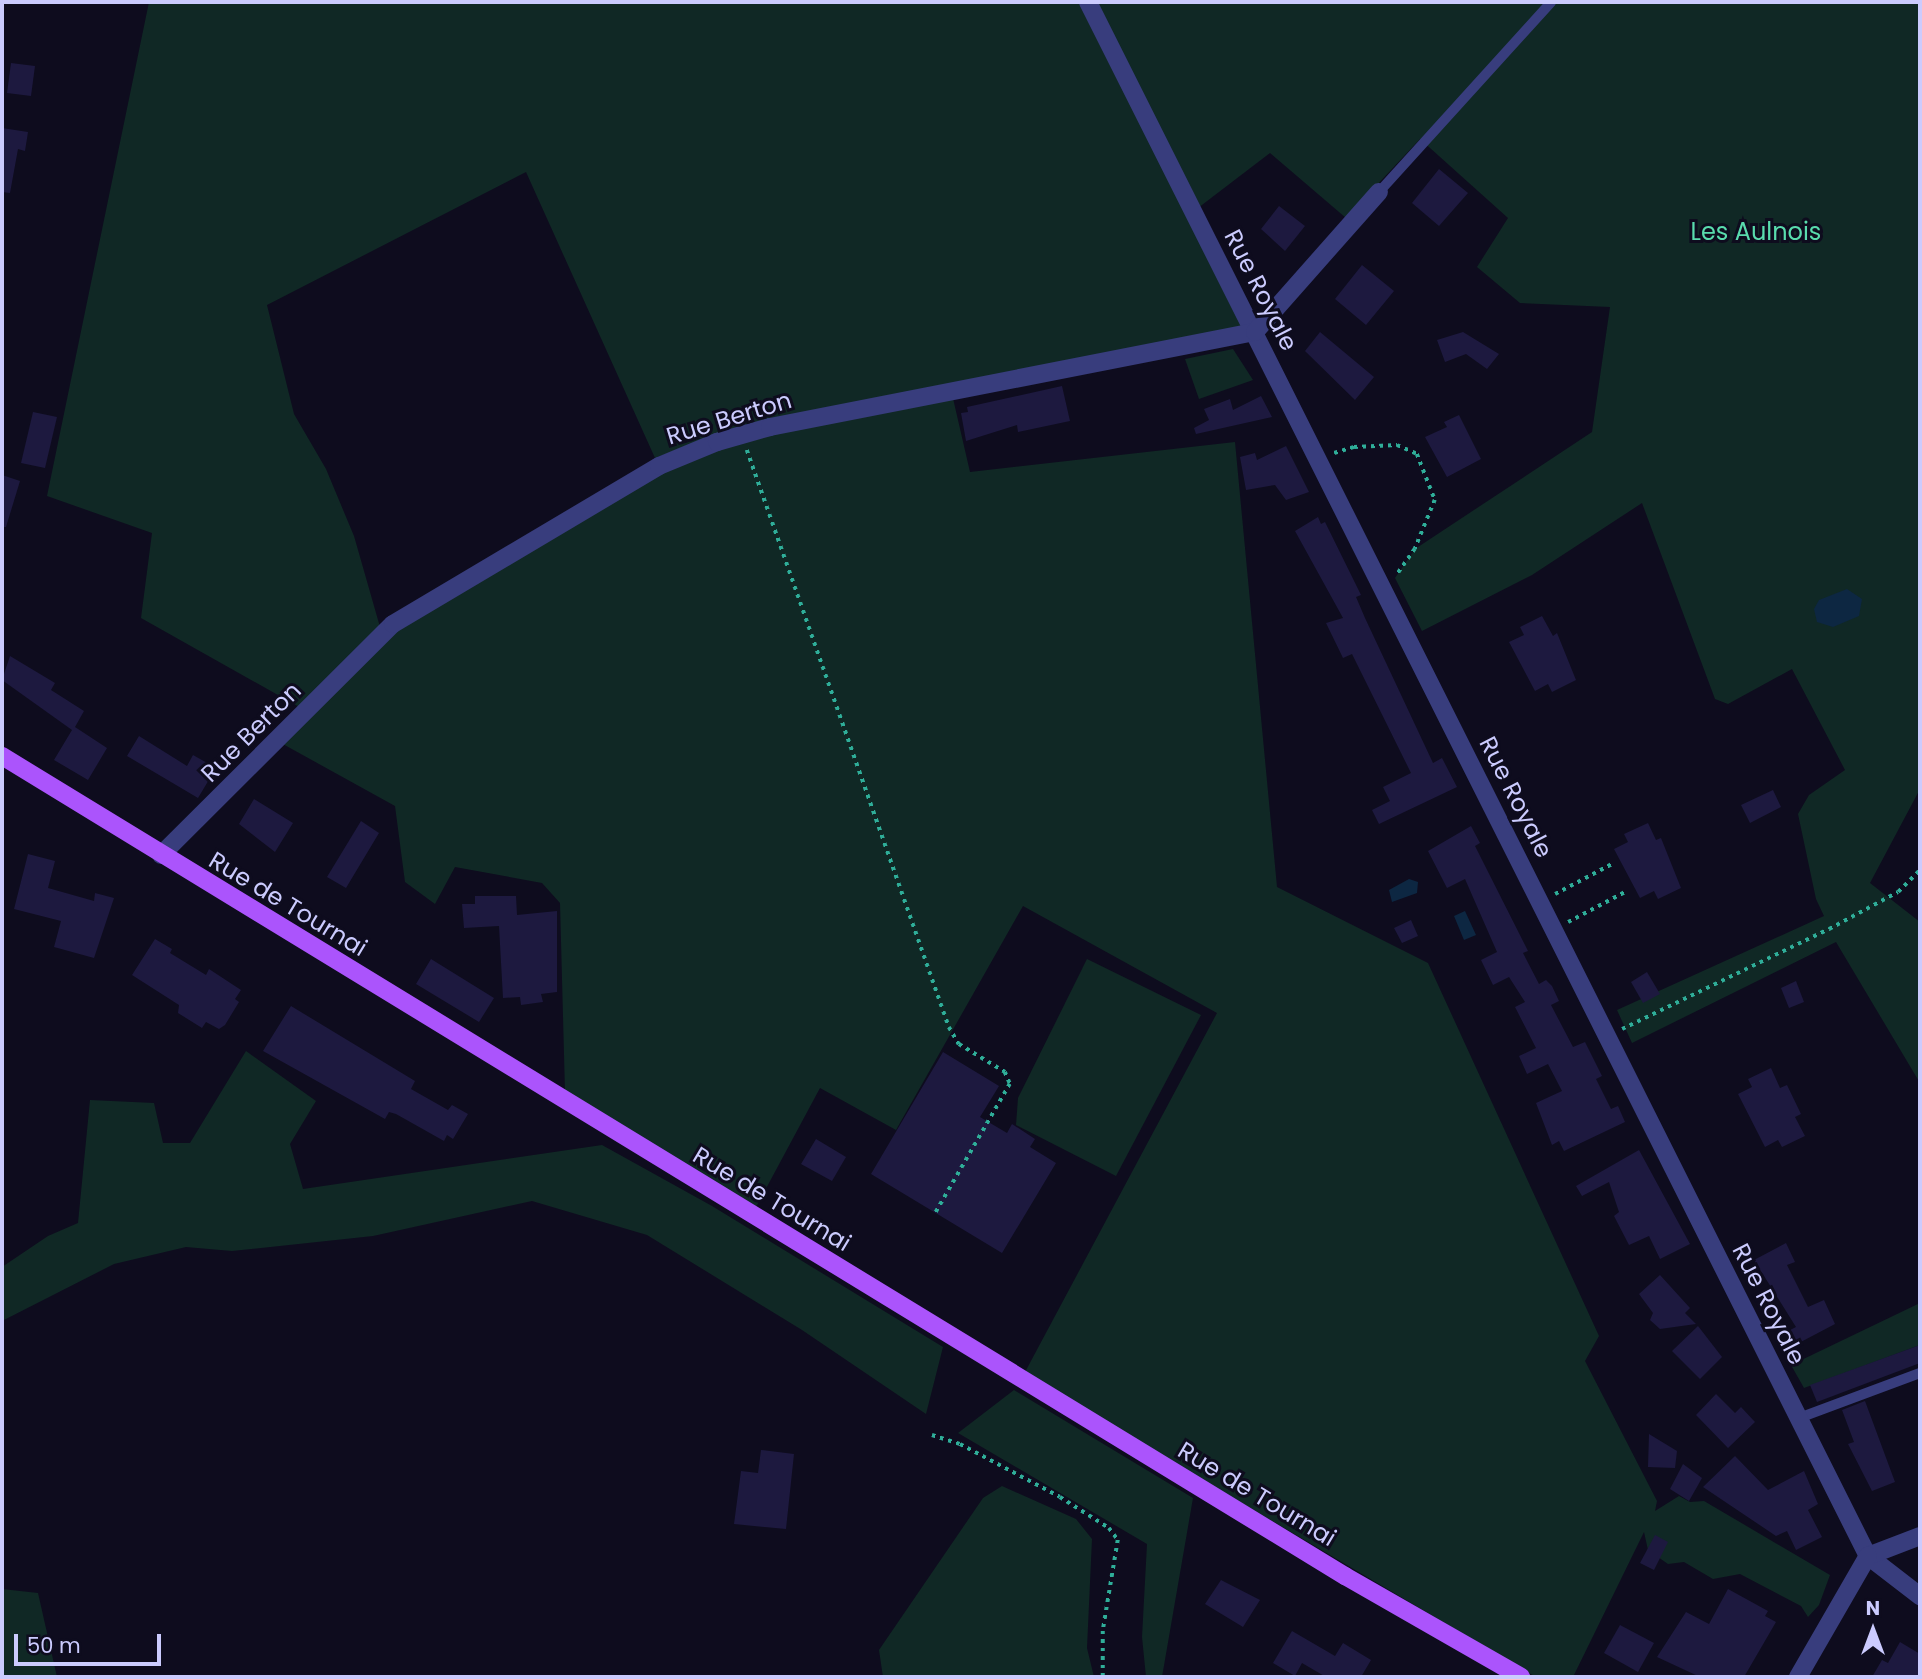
<!DOCTYPE html>
<html>
<head>
<meta charset="utf-8">
<style>
	body { margin:0 }
	#map { position:relative; width:1922px; height:1679px; overflow:hidden; background:#0e0c1e; font-family:Poppins,sans-serif }
	div>[style] { position:absolute }
	[style*='--x'] { left:calc(var(--x)*1px); top:calc(var(--y)*1px); width:calc(var(--w)*1px); rotate:calc(var(--a)*1deg) }
	.green>* { inset:0; background:#102825 }
	.water>* { inset:0; background:#0d2742 }
	.building>* { inset:0; background:#1d193f }
	.path>* { height:3.5px; margin-top:-1.75px; transform-origin:0; background:repeating-linear-gradient(90deg,#2fae99 0 3.5px,transparent 0 8.5px) }
	.lane>* { height:10px; margin:-5px; padding:0 5px; transform-origin:5px; border-radius:5px; background:#383d7d }
	.street>* { height:18px; margin:-9px; padding:0 9px; transform-origin:9px; border-radius:9px; background:#383d7d }
	.primary>* { height:18px; margin:-9px; padding:0 9px; transform-origin:9px; border-radius:9px; background:#ab54fc }
	span { translate:-50% -50%; white-space:nowrap; text-align:center; line-height:1.15; -webkit-text-stroke:6px #0e0c1e; paint-order:stroke }
	.park-label { font-size:24px; color:#59dcad }
	.street-label { font-size:24px; color:#cbcbfe }
	.frame { position:absolute; inset:0; border:4px solid #cbcbfe; pointer-events:none }
	.north { position:absolute; left:1838px; top:1595px; width:70px; height:70px; -webkit-text-stroke:5px #0e0c1e; paint-order:stroke; rotate:0deg; font-size:19px; font-weight:700; line-height:28px; text-align:center; color:#cbcbfe }
	.north::after { content:''; display:block; margin:auto; width:24px; height:32px; background:#cbcbfe; clip-path:polygon(50% 0,100% 100%,50% 72%,0 100%) }
	.scale { position:absolute; left:14px; top:1634px; width:147px; height:32px; box-sizing:border-box; border:4px solid #cbcbfe; border-top:0; padding-left:9px; font-size:21px; line-height:24px; white-space:nowrap; color:#cbcbfe; -webkit-text-stroke:5px #0e0c1e; paint-order:stroke }
</style>
</head>
<body>
<div id="map">
	<div class="green">
		<div style="clip-path:polygon(149px 2px,1082px 2px,1245px 326px,748px 424px,655px 458px,526px 172px,267px 305px,294px 414px,326px 469px,354px 536px,380px 627px,301px 708px,141px 618px,152px 533px,47px 496px)"></div>
		<div style="clip-path:polygon(1093px 2px,1920px 2px,1920px 789px,1870px 883px,1920px 922px,1920px 1083px,1836px 942px,1632px 1043px,1617px 1010px,1824px 916px,1816px 899px,1798px 814px,1809px 795px,1845px 770px,1792px 669px,1728px 704px,1715px 699px,1642px 503px,1532px 575px,1422px 631px,1395px 578px,1415px 549px,1592px 432px,1610px 307px,1520px 303px,1477px 267px,1508px 218px,1420px 139px,1346px 218px,1270px 153px,1198px 208px)"></div>
		<div style="clip-path:polygon(1233px 349px,1253px 380px,1199px 399px,1185px 359px)"></div>
		<div style="clip-path:polygon(952px 394px,970px 472px,1235px 442px,1277px 887px,1428px 963px,1599px 1336px,1585px 1361px,1657px 1501px,1655px 1511px,1679px 1496px,1690px 1502px,1704px 1501px,1830px 1575px,1819px 1605px,1808px 1617px,1801px 1606px,1740px 1574px,1713px 1579px,1684px 1562px,1668px 1564px,1648px 1550px,1644px 1532px,1573px 1677px,1536px 1677px,1024px 1374px,1217px 1013px,1023px 906px,896px 1130px,820px 1088px,755px 1209px,565px 1092px,560px 903px,542px 883px,455px 867px,435px 904px,405px 882px,395px 806px,281px 743px,392px 633px,664px 470px,720px 446px)"></div>
		<div style="clip-path:polygon(1087px 959px,1201px 1015px,1116px 1176px,1016px 1125px,1018px 1098px)"></div>
		<div style="clip-path:polygon(246px 1051px,316px 1101px,290px 1144px,303px 1189px,602px 1145px,712px 1206px,943px 1347px,926px 1414px,802px 1330px,647px 1235px,532px 1201px,373px 1236px,232px 1251px,186px 1247px,114px 1264px,2px 1321px,2px 1267px,48px 1236px,78px 1223px,90px 1100px,154px 1103px,163px 1143px,190px 1143px)"></div>
		<div style="clip-path:polygon(1920px 1303px,1920px 1345px,1804px 1388px,1791px 1365px)"></div>
		<div style="clip-path:polygon(1014px 1390px,1193px 1498px,1162px 1677px,1146px 1677px,1142px 1637px,1147px 1544px,958px 1433px)"></div>
		<div style="clip-path:polygon(1002px 1486px,1076px 1519px,1092px 1539px,1087px 1648px,1094px 1677px,883px 1677px,879px 1650px,983px 1498px)"></div>
		<div style="clip-path:polygon(2px 1589px,38px 1593px,57px 1677px,2px 1677px)"></div>
	</div>
	<div class="water">
		<div style="clip-path:polygon(1847px 589px,1862px 599px,1859px 616px,1833px 627px,1817px 622px,1814px 609px,1819px 600px)"></div>
		<div style="clip-path:polygon(1409px 879px,1418px 882px,1417px 893px,1392px 902px,1389px 890px)"></div>
		<div style="clip-path:polygon(1465px 911px,1476px 935px,1464px 940px,1454px 916px)"></div>
	</div>
	<div class="building">
		<div style="clip-path:polygon(11px 63px,35px 66px,31px 96px,7px 93px)"></div>
		<div style="clip-path:polygon(2px 128px,28px 132px,25px 151px,18px 149px,10px 193px,2px 192px)"></div>
		<div style="clip-path:polygon(1439px 169px,1468px 193px,1439px 226px,1412px 203px)"></div>
		<div style="clip-path:polygon(1279px 206px,1305px 226px,1285px 251px,1261px 229px)"></div>
		<div style="clip-path:polygon(1362px 265px,1394px 291px,1366px 325px,1335px 299px)"></div>
		<div style="clip-path:polygon(1320px 332px,1374px 377px,1355px 400px,1305px 351px)"></div>
		<div style="clip-path:polygon(1463px 332px,1499px 354px,1487px 369px,1466px 354px,1445px 362px,1437px 340px)"></div>
		<div style="clip-path:polygon(1062px 386px,1070px 421px,1018px 432px,1017px 425px,966px 441px,961px 413px,968px 412px,967px 407px)"></div>
		<div style="clip-path:polygon(1261px 396px,1272px 417px,1196px 434px,1194px 428px,1209px 420px,1204px 409px,1230px 399px,1233px 410px)"></div>
		<div style="clip-path:polygon(33px 412px,57px 417px,45px 468px,21px 463px)"></div>
		<div style="clip-path:polygon(1459px 415px,1481px 459px,1447px 477px,1425px 437px,1447px 427px,1444px 422px)"></div>
		<div style="clip-path:polygon(1286px 446px,1309px 492px,1286px 500px,1275px 485px,1246px 490px,1240px 457px,1255px 453px,1257px 460px)"></div>
		<div style="clip-path:polygon(2px 475px,20px 481px,6px 527px,2px 527px)"></div>
		<div style="clip-path:polygon(1318px 517px,1321px 524px,1325px 522px,1361px 595px,1356px 597px,1365px 618px,1433px 763px,1442px 758px,1457px 787px,1379px 824px,1372px 810px,1390px 801px,1383px 787px,1411px 773px,1352px 654px,1343px 658px,1326px 623px,1343px 618px,1295px 531px)"></div>
		<div style="clip-path:polygon(1542px 616px,1553px 636px,1557px 633px,1576px 680px,1552px 692px,1548px 684px,1535px 691px,1509px 642px,1524px 635px,1520px 627px)"></div>
		<div style="clip-path:polygon(10px 656px,55px 683px,51px 690px,84px 711px,75px 727px,107px 748px,88px 780px,54px 760px,72px 730px,2px 680px)"></div>
		<div style="clip-path:polygon(139px 736px,187px 766px,193px 755px,216px 768px,198px 798px,127px 756px)"></div>
		<div style="clip-path:polygon(1773px 790px,1781px 807px,1750px 823px,1741px 805px)"></div>
		<div style="clip-path:polygon(254px 799px,293px 823px,275px 852px,239px 824px)"></div>
		<div style="clip-path:polygon(361px 821px,379px 833px,346px 888px,327px 877px)"></div>
		<div style="clip-path:polygon(1648px 823px,1656px 840px,1661px 838px,1681px 888px,1658px 899px,1654px 891px,1640px 898px,1614px 849px,1628px 842px,1624px 834px)"></div>
		<div style="clip-path:polygon(1471px 826px,1480px 843px,1475px 846px,1528px 951px,1523px 953px,1539px 984px,1546px 980px,1552px 986px,1559px 1001px,1551px 1005px,1573px 1047px,1585px 1042px,1602px 1076px,1596px 1079px,1611px 1109px,1618px 1106px,1625px 1122px,1564px 1151px,1559px 1141px,1552px 1145px,1536px 1103px,1562px 1091px,1548px 1064px,1527px 1074px,1519px 1056px,1536px 1048px,1515px 1007px,1525px 1002px,1509px 977px,1493px 985px,1481px 960px,1497px 952px,1465px 879px,1447px 888px,1428px 851px)"></div>
		<div style="clip-path:polygon(28px 854px,55px 861px,48px 888px,94px 901px,95px 893px,114px 898px,94px 958px,54px 947px,61px 921px,14px 909px)"></div>
		<div style="clip-path:polygon(475px 896px,516px 896px,517px 915px,557px 911px,557px 992px,541px 994px,543px 1002px,521px 1005px,520px 997px,503px 998px,499px 926px,464px 928px,462px 904px,475px 904px)"></div>
		<div style="clip-path:polygon(1411px 920px,1418px 936px,1402px 943px,1394px 928px)"></div>
		<div style="clip-path:polygon(155px 939px,172px 949px,170px 953px,206px 975px,209px 969px,241px 990px,235px 999px,239px 1002px,225px 1025px,219px 1029px,206px 1022px,202px 1028px,178px 1013px,179px 1005px,132px 975px)"></div>
		<div style="clip-path:polygon(431px 959px,494px 998px,479px 1022px,416px 984px)"></div>
		<div style="clip-path:polygon(1647px 972px,1660px 994px,1643px 1003px,1631px 982px)"></div>
		<div style="clip-path:polygon(1796px 981px,1804px 1002px,1789px 1008px,1781px 988px)"></div>
		<div style="clip-path:polygon(291px 1006px,415px 1081px,411px 1089px,448px 1110px,452px 1105px,468px 1114px,453px 1139px,447px 1135px,444px 1141px,396px 1114px,389px 1112px,385px 1119px,263px 1051px)"></div>
		<div style="clip-path:polygon(943px 1052px,999px 1086px,980px 1117px,1007px 1133px,1012px 1124px,1035px 1139px,1030px 1147px,1056px 1163px,1002px 1253px,871px 1174px)"></div>
		<div style="clip-path:polygon(1771px 1068px,1780px 1088px,1787px 1085px,1801px 1114px,1795px 1117px,1805px 1136px,1782px 1147px,1778px 1140px,1765px 1147px,1738px 1094px,1752px 1087px,1748px 1079px)"></div>
		<div style="clip-path:polygon(816px 1139px,846px 1157px,832px 1181px,801px 1164px)"></div>
		<div style="clip-path:polygon(1639px 1150px,1690px 1244px,1660px 1259px,1649px 1236px,1629px 1245px,1614px 1216px,1619px 1212px,1609px 1182px,1582px 1196px,1576px 1186px)"></div>
		<div style="clip-path:polygon(1786px 1243px,1795px 1262px,1787px 1265px,1808px 1307px,1824px 1300px,1835px 1324px,1797px 1344px,1790px 1330px,1796px 1327px,1754px 1260px)"></div>
		<div style="clip-path:polygon(1660px 1275px,1690px 1308px,1685px 1313px,1696px 1324px,1660px 1329px,1650px 1320px,1653px 1313px,1639px 1294px)"></div>
		<div style="clip-path:polygon(1698px 1326px,1722px 1357px,1700px 1379px,1672px 1351px)"></div>
		<div style="clip-path:polygon(1920px 1345px,1920px 1363px,1817px 1402px,1810px 1385px)"></div>
		<div style="clip-path:polygon(1716px 1394px,1735px 1413px,1741px 1407px,1755px 1422px,1728px 1448px,1696px 1415px)"></div>
		<div style="clip-path:polygon(1865px 1401px,1895px 1482px,1872px 1491px,1848px 1444px,1854px 1442px,1842px 1410px)"></div>
		<div style="clip-path:polygon(1649px 1434px,1677px 1451px,1675px 1468px,1648px 1467px)"></div>
		<div style="clip-path:polygon(761px 1450px,794px 1454px,786px 1529px,734px 1524px,741px 1471px,758px 1473px)"></div>
		<div style="clip-path:polygon(1735px 1456px,1768px 1490px,1804px 1471px,1818px 1504px,1808px 1510px,1822px 1537px,1796px 1550px,1787px 1531px,1776px 1536px,1703px 1487px)"></div>
		<div style="clip-path:polygon(1683px 1464px,1702px 1478px,1689px 1501px,1670px 1489px)"></div>
		<div style="clip-path:polygon(1655px 1535px,1668px 1542px,1654px 1570px,1640px 1563px)"></div>
		<div style="clip-path:polygon(1221px 1580px,1260px 1600px,1243px 1627px,1205px 1604px)"></div>
		<div style="clip-path:polygon(1728px 1589px,1768px 1611px,1765px 1616px,1776px 1622px,1744px 1677px,1700px 1677px,1657px 1657px,1686px 1612px,1709px 1624px)"></div>
		<div style="clip-path:polygon(1620px 1625px,1654px 1643px,1638px 1672px,1604px 1653px)"></div>
		<div style="clip-path:polygon(1292px 1631px,1335px 1656px,1343px 1643px,1371px 1660px,1361px 1677px,1326px 1677px,1302px 1663px,1295px 1676px,1273px 1663px)"></div>
		<div style="clip-path:polygon(1900px 1642px,1920px 1654px,1920px 1677px,1872px 1677px,1882px 1660px,1888px 1663px)"></div>
	</div>
	<div class="path">
		<div style="--x:747;--y:450;--w:611;--a:70.71"></div>
		<div style="--x:949;--y:1027;--w:20;--a:60"></div>
		<div style="--x:959;--y:1044;--w:54;--a:31.3"></div>
		<div style="--x:1005;--y:1072;--w:13;--a:67"></div>
		<div style="--x:1010;--y:1084;--w:150;--a:120"></div>
		<div style="--x:1334;--y:453;--w:21;--a:-17"></div>
		<div style="--x:1354;--y:447;--w:43;--a:-2.7"></div>
		<div style="--x:1397;--y:445;--w:22;--a:24"></div>
		<div style="--x:1417;--y:454;--w:49;--a:68.6"></div>
		<div style="--x:1435;--y:500;--w:53;--a:112.2"></div>
		<div style="--x:1415;--y:549;--w:32;--a:125"></div>
		<div style="--x:1555;--y:894;--w:64;--a:-27.8"></div>
		<div style="--x:1568;--y:922;--w:64;--a:-27.8"></div>
		<div style="--x:1622;--y:1029;--w:230;--a:-25.8"></div>
		<div style="--x:1829;--y:929;--w:78;--a:-28.2"></div>
		<div style="--x:1898;--y:892;--w:31;--a:-45"></div>
		<div style="--x:932;--y:1435;--w:29;--a:18"></div>
		<div style="--x:960;--y:1444;--w:113;--a:27.9"></div>
		<div style="--x:1060;--y:1497;--w:58;--a:32.3"></div>
		<div style="--x:1109;--y:1528;--w:15;--a:53"></div>
		<div style="--x:1118;--y:1540;--w:92;--a:99.4"></div>
		<div style="--x:1103;--y:1631;--w:46;--a:90"></div>
	</div>
	<div class="lane">
		<div style="--x:1379;--y:192;--w:256;--a:-47.8"></div>
		<div style="--x:1799;--y:1418;--w:129;--a:-20.4"></div>
	</div>
	<div class="street">
		<div style="--x:1088;--y:2;--w:1739;--a:63.35"></div>
		<div style="--x:1868;--y:1556;--w:66;--a:37.6"></div>
		<div style="--x:161;--y:855;--w:327;--a:-44.9"></div>
		<div style="--x:393;--y:624;--w:309;--a:-30.7"></div>
		<div style="--x:659;--y:466;--w:63;--a:-22.5"></div>
		<div style="--x:717;--y:442;--w:55;--a:-15.8"></div>
		<div style="--x:770;--y:427;--w:494;--a:-11.1"></div>
		<div style="--x:1255;--y:332;--w:187;--a:-48.5"></div>
		<div style="--x:1868;--y:1556;--w:56;--a:-21"></div>
		<div style="--x:1798;--y:1677;--w:140;--a:-60"></div>
	</div>
	<div class="primary">
		<div style="--x:2;--y:756;--w:1574;--a:31.41"></div>
		<div style="--x:1345;--y:1576;--w:203;--a:29.8"></div>
	</div>
	<div class="park-label">
		<span style="left:1756px;top:232px">Les Aulnois</span>
	</div>
	<div class="street-label">
		<span style="left:1261px;top:290px;rotate:63deg">Rue Royale</span>
		<span style="left:729px;top:418px;rotate:-17deg">Rue Berton</span>
		<span style="left:251px;top:732px;rotate:-45deg">Rue Berton</span>
		<span style="left:1516px;top:797px;rotate:63deg">Rue Royale</span>
		<span style="left:288px;top:904px;rotate:31deg">Rue de Tournai</span>
		<span style="left:772px;top:1199px;rotate:31deg">Rue de Tournai</span>
		<span style="left:1769px;top:1304px;rotate:63deg">Rue Royale</span>
		<span style="left:1257px;top:1494px;rotate:31deg">Rue de Tournai</span>
	</div>
	<div class="frame"></div>
	<div class="north">N</div>
	<div class="scale">50 m</div>
</div>
</body>
</html>
